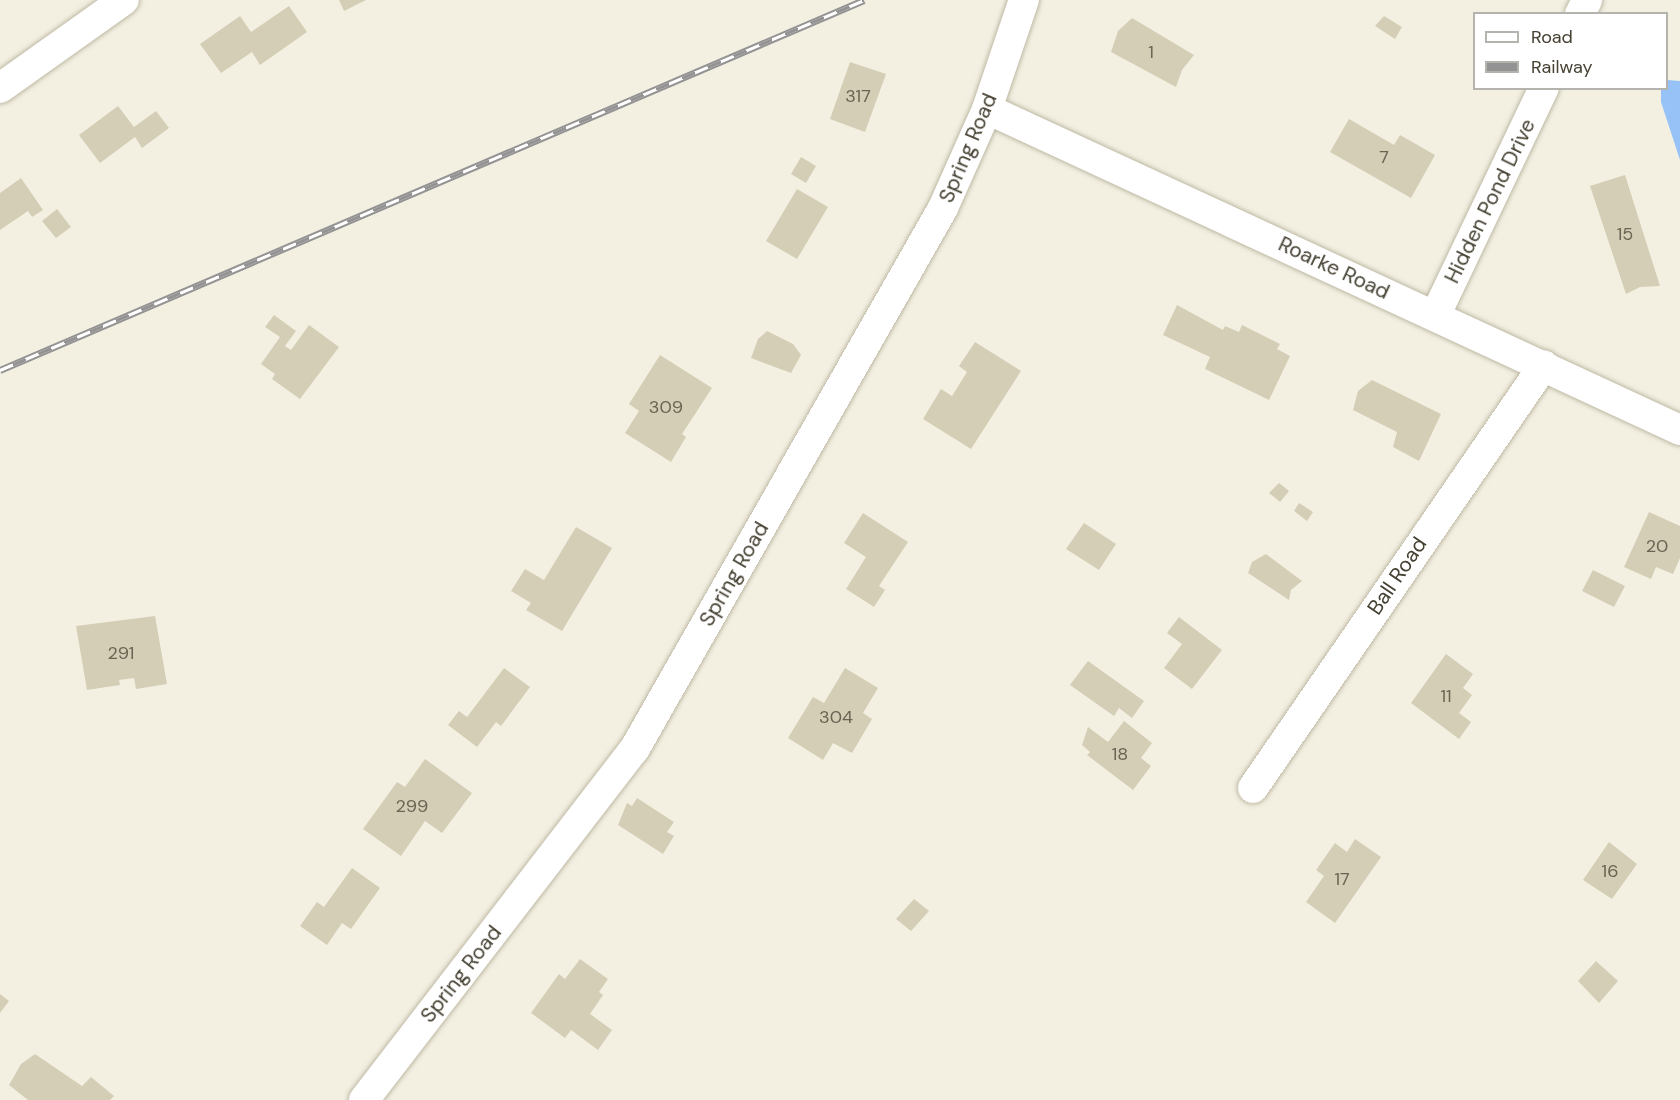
<!DOCTYPE html>
<html>
<head>
<meta charset="utf-8">
<style>
	body { margin:0 }
	#map { position:relative; width:1680px; height:1100px; overflow:hidden; background:#f3f0e2; font-family:"DM Sans",sans-serif }
	div>[style] { position:absolute }
	[style*='--x'] { left:calc(var(--x)*1px); top:calc(var(--y)*1px); width:calc(var(--w)*1px); rotate:calc(var(--a)*1deg) }
	.water>* { inset:0; background:#96c2f7 }
	.building>* { inset:0; background:#d5ceb6 }
	.roads { filter:drop-shadow(0 0 2px #bfb9a4) drop-shadow(0 0 2px #bfb9a4) }
	.minor>* { height:30px; margin:-15px; padding:0 15px; transform-origin:15px; border-radius:15px; background:#fff }
	.rail>* { height:7px; margin-top:-3.5px; transform-origin:0; background:repeating-linear-gradient(90deg,#fff 0 14px,#939393 0 28px); box-sizing:border-box; border-block:2px solid #939393 }
	span { translate:-50% -50%; white-space:nowrap; text-align:center; line-height:1.15; -webkit-text-stroke:6px #fff; paint-order:stroke }
	.number-label { font-size:18px; color:#696453 }
	.number-label span { -webkit-text-stroke-width:0 }
	.street-label { font-size:21px; color:#454032 }
	.legend { position:absolute; left:1473px; top:12px; width:195px; height:78px; box-sizing:border-box; background:#fff; border:2px solid #b5b3ad; margin:0; padding:8px 10px; list-style:none; font-size:18px; color:#454032 }
	.legend li { display:flex; align-items:center; gap:12px; height:30px }
	.legend b { width:30px; border:2px solid #b5b3ad }
</style>
</head>
<body>
<div id="map">
	<div class="water">
		<div style="clip-path:polygon(1667px 80px,1680px 81px,1680px 160px,1661px 102px,1661px 90px,1666px 88px)"></div>
	</div>
	<div class="building">
		<div style="clip-path:polygon(339px 0,366px 0,344px 11px)"></div>
		<div style="clip-path:polygon(289px 6px,307px 32px,260px 65px,252px 52px,221px 73px,200px 44px,240px 16px,251px 32px)"></div>
		<div style="clip-path:polygon(1384px 16px,1402px 27px,1395px 39px,1375px 26px)"></div>
		<div style="clip-path:polygon(1132px 18px,1194px 55px,1182px 70px,1176px 87px,1111px 52px,1118px 31px)"></div>
		<div style="clip-path:polygon(850px 62px,886px 74px,865px 132px,830px 119px)"></div>
		<div style="clip-path:polygon(118px 106px,134px 127px,156px 111px,169px 128px,142px 148px,135px 137px,100px 163px,79px 135px)"></div>
		<div style="clip-path:polygon(1349px 119px,1394px 145px,1400px 135px,1435px 155px,1411px 198px,1330px 152px)"></div>
		<div style="clip-path:polygon(801px 157px,816px 166px,806px 183px,791px 174px)"></div>
		<div style="clip-path:polygon(1625px 175px,1660px 286px,1640px 287px,1626px 294px,1590px 186px)"></div>
		<div style="clip-path:polygon(21px 178px,43px 210px,32px 217px,28px 211px,0 230px,0 193px)"></div>
		<div style="clip-path:polygon(797px 189px,828px 207px,797px 259px,766px 241px)"></div>
		<div style="clip-path:polygon(57px 209px,71px 227px,56px 238px,42px 221px)"></div>
		<div style="clip-path:polygon(1177px 305px,1223px 330px,1225px 326px,1239px 332px,1242px 325px,1280px 344px,1277px 349px,1290px 356px,1269px 400px,1205px 369px,1210px 357px,1163px 335px)"></div>
		<div style="clip-path:polygon(274px 315px,296px 331px,285px 346px,291px 350px,309px 325px,339px 347px,300px 399px,272px 379px,275px 374px,261px 364px,280px 337px,265px 327px)"></div>
		<div style="clip-path:polygon(767px 331px,793px 344px,801px 355px,791px 373px,751px 358px,758px 339px)"></div>
		<div style="clip-path:polygon(975px 342px,1021px 371px,971px 449px,923px 419px,941px 389px,952px 396px,967px 372px,959px 366px)"></div>
		<div style="clip-path:polygon(660px 355px,712px 388px,682px 434px,686px 437px,671px 462px,625px 433px,639px 411px,629px 404px)"></div>
		<div style="clip-path:polygon(1372px 380px,1441px 414px,1419px 461px,1393px 447px,1397px 432px,1353px 410px,1358px 391px)"></div>
		<div style="clip-path:polygon(1279px 483px,1289px 491px,1280px 502px,1269px 493px)"></div>
		<div style="clip-path:polygon(1299px 503px,1313px 512px,1307px 521px,1294px 511px)"></div>
		<div style="clip-path:polygon(1649px 512px,1680px 526px,1680px 558px,1673px 574px,1656px 567px,1651px 579px,1624px 567px)"></div>
		<div style="clip-path:polygon(863px 513px,908px 542px,879px 586px,885px 590px,874px 607px,846px 589px,866px 557px,844px 543px)"></div>
		<div style="clip-path:polygon(1084px 523px,1116px 544px,1099px 570px,1066px 549px)"></div>
		<div style="clip-path:polygon(576px 527px,612px 548px,562px 631px,526px 610px,531px 603px,511px 591px,525px 569px,544px 580px)"></div>
		<div style="clip-path:polygon(1266px 554px,1302px 581px,1291px 590px,1289px 600px,1248px 573px,1252px 562px)"></div>
		<div style="clip-path:polygon(1593px 570px,1625px 586px,1614px 607px,1582px 591px)"></div>
		<div style="clip-path:polygon(155px 616px,167px 684px,136px 689px,134px 678px,119px 680px,120px 685px,87px 690px,76px 626px)"></div>
		<div style="clip-path:polygon(1179px 617px,1222px 650px,1192px 689px,1164px 668px,1182px 644px,1167px 633px)"></div>
		<div style="clip-path:polygon(1446px 654px,1473px 674px,1463px 688px,1472px 695px,1459px 713px,1471px 722px,1459px 739px,1411px 703px)"></div>
		<div style="clip-path:polygon(1088px 661px,1144px 701px,1132px 718px,1119px 708px,1114px 716px,1070px 685px)"></div>
		<div style="clip-path:polygon(504px 668px,530px 687px,501px 726px,496px 722px,477px 747px,448px 725px,459px 711px,467px 717px)"></div>
		<div style="clip-path:polygon(845px 668px,878px 688px,863px 713px,872px 719px,852px 753px,833px 743px,823px 760px,788px 738px,813px 697px,824px 703px)"></div>
		<div style="clip-path:polygon(1124px 721px,1152px 743px,1141px 758px,1151px 766px,1133px 790px,1087px 755px,1090px 752px,1082px 745px,1088px 727px,1108px 742px)"></div>
		<div style="clip-path:polygon(425px 759px,472px 793px,442px 833px,425px 821px,401px 856px,363px 829px,397px 782px,405px 787px)"></div>
		<div style="clip-path:polygon(637px 798px,674px 822px,667px 832px,674px 836px,663px 854px,618px 825px,627px 803px,632px 806px)"></div>
		<div style="clip-path:polygon(1355px 839px,1381px 857px,1335px 923px,1306px 902px,1324px 876px,1316px 870px,1335px 843px,1347px 852px)"></div>
		<div style="clip-path:polygon(1609px 842px,1637px 864px,1612px 899px,1583px 880px)"></div>
		<div style="clip-path:polygon(352px 868px,380px 888px,351px 929px,342px 923px,327px 945px,300px 926px,317px 902px,324px 907px)"></div>
		<div style="clip-path:polygon(914px 899px,929px 911px,911px 931px,896px 919px)"></div>
		<div style="clip-path:polygon(580px 959px,608px 979px,599px 992px,603px 995px,590px 1014px,612px 1030px,598px 1050px,571px 1030px,565px 1038px,531px 1013px,559px 974px,565px 979px)"></div>
		<div style="clip-path:polygon(1596px 961px,1618px 981px,1599px 1003px,1578px 981px)"></div>
		<div style="clip-path:polygon(0 994px,9px 1001px,0 1013px)"></div>
		<div style="clip-path:polygon(35px 1054px,82px 1086px,91px 1077px,114px 1096px,110px 1100px,28px 1100px,9px 1085px,21px 1064px)"></div>
	</div>
	<div class="roads">
		<div class="minor">
			<div style="--x:1580;--y:14;--w:16;--a:-63"></div>
			<div style="--x:0;--y:88;--w:152;--a:-35.4"></div>
			<div style="--x:987;--y:109;--w:764;--a:24.85"></div>
			<div style="--x:1436;--y:314;--w:250;--a:-64.5"></div>
			<div style="--x:1253;--y:788;--w:513;--a:-55.47"></div>
			<div style="--x:364;--y:1100;--w:442;--a:-52.4"></div>
			<div style="--x:634;--y:750;--w:624;--a:-60.31"></div>
			<div style="--x:943;--y:208;--w:108;--a:-66"></div>
			<div style="--x:987;--y:109;--w:115;--a:-71.3"></div>
		</div>
	</div>
	<div class="rail">
		<div style="--x:0;--y:370;--w:940;--a:-23.18"></div>
	</div>
	<div class="number-label">
		<span style="left:1151px;top:52px">1</span>
		<span style="left:858px;top:96px">317</span>
		<span style="left:1384px;top:157px">7</span>
		<span style="left:1625px;top:234px">15</span>
		<span style="left:666px;top:407px">309</span>
		<span style="left:1657px;top:546px">20</span>
		<span style="left:121px;top:653px">291</span>
		<span style="left:1446px;top:696px">11</span>
		<span style="left:836px;top:717px">304</span>
		<span style="left:1120px;top:754px">18</span>
		<span style="left:412px;top:806px">299</span>
		<span style="left:1610px;top:871px">16</span>
		<span style="left:1342px;top:879px">17</span>
	</div>
	<div class="street-label">
		<span style="left:968px;top:148px;rotate:-67deg">Spring Road</span>
		<span style="left:1490px;top:201px;rotate:-64deg">Hidden Pond Drive</span>
		<span style="left:1334px;top:268px;rotate:25deg">Roarke Road</span>
		<span style="left:734px;top:574px;rotate:-60deg">Spring Road</span>
		<span style="left:1397px;top:576px;rotate:-56deg">Ball Road</span>
		<span style="left:461px;top:974px;rotate:-52deg">Spring Road</span>
	</div>
	<ul class="legend">
	<li><b style="height:8px;background:#fff"></b>Road</li>
	<li><b style="height:8px;background:#939393"></b>Railway</li>
	</ul>
</div>
</body>
</html>
